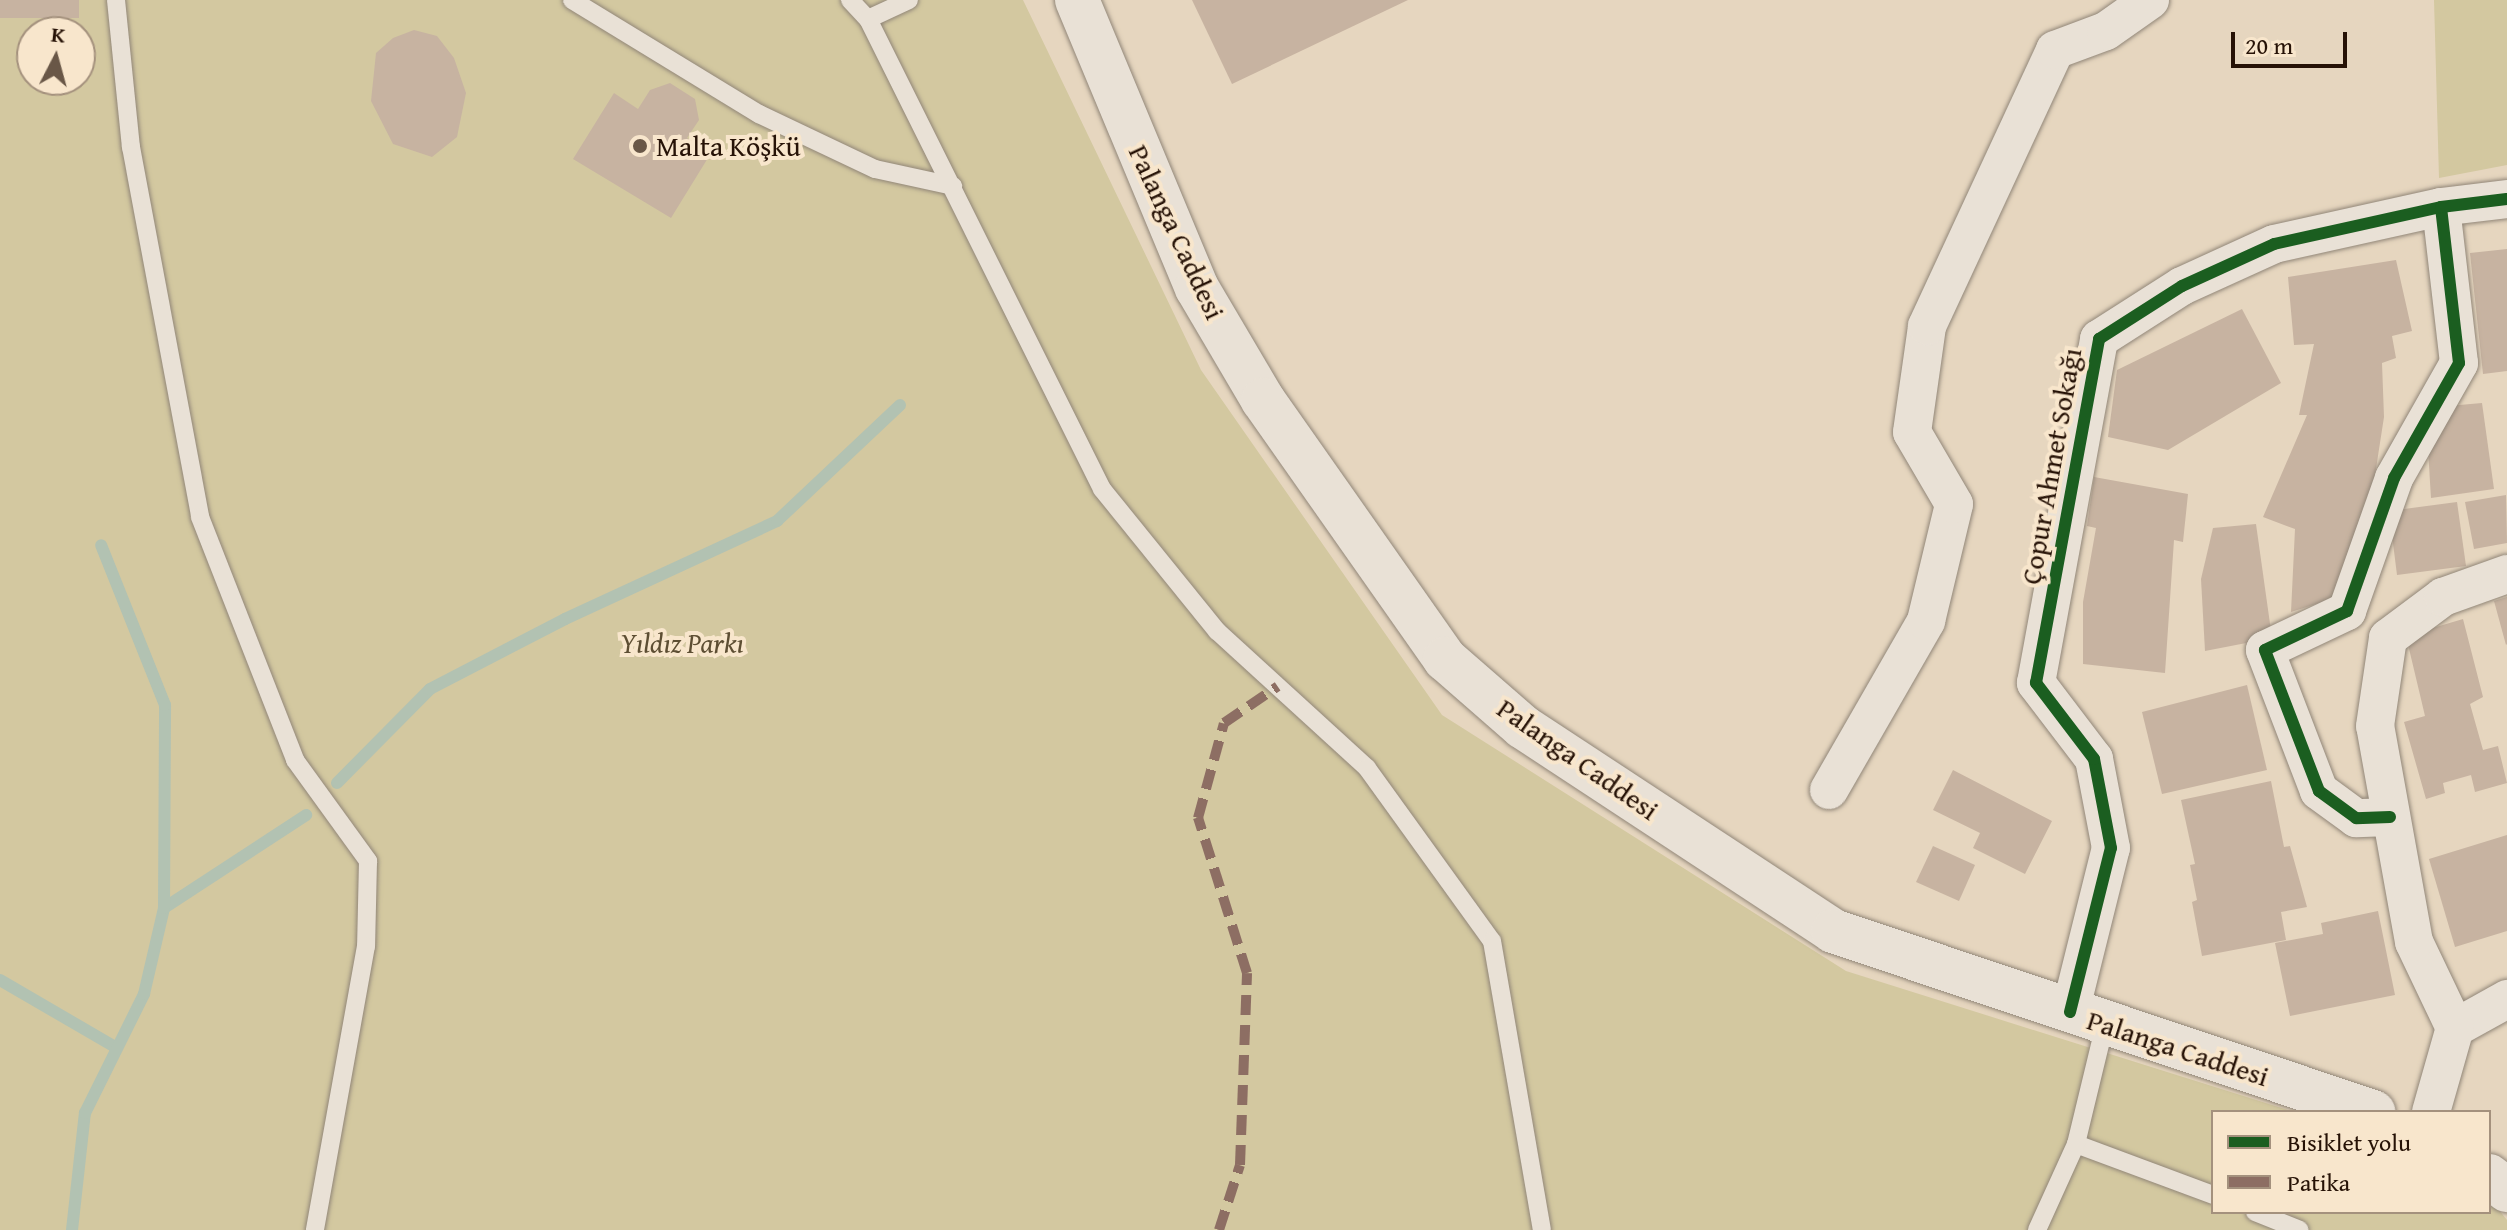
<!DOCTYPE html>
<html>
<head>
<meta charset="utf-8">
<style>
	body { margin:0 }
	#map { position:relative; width:2507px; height:1230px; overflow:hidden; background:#e6d6bf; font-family:"Gentium Book Plus",serif }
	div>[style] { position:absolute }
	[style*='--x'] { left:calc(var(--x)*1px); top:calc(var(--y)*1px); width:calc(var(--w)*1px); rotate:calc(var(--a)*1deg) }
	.green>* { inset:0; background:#d3c8a0 }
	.stream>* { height:12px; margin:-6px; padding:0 6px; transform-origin:6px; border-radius:6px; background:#b2c2b2 }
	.building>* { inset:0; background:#c7b3a1 }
	.roads { filter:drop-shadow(0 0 2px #918678) drop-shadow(0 0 2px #918678) }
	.lane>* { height:18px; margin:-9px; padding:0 9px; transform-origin:9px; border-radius:9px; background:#e9e1d6 }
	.street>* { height:38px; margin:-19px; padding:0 19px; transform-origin:19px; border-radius:19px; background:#e9e1d6 }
	.secondary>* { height:44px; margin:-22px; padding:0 22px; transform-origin:22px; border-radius:22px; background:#e9e1d6 }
	.quiet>* { height:10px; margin-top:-5px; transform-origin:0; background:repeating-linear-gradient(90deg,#8d6e63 0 20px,transparent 0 30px) }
	.cycleway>* { height:12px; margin:-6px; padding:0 6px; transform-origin:6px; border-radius:6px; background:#1b5e20 }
	.dots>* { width:22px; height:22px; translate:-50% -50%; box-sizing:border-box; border:4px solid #f8e6cc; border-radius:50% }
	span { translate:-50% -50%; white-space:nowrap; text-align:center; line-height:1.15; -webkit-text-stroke:8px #f8e6cc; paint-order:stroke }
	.poi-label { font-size:28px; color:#261206 }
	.left { translate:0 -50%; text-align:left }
	.street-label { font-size:28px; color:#261206 }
	.park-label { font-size:28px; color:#5d4e33; font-style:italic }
	.legend { position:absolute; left:2211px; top:1110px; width:280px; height:104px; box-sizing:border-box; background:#f8e6cc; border:2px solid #a4917d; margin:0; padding:10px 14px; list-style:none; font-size:24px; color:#261206 }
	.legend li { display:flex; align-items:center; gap:16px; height:40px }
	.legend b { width:40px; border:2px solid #a4917d }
	.north { position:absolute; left:16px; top:16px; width:80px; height:80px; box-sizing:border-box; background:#f8e6cc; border:2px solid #a4917d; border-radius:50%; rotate:6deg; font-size:22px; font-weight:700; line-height:32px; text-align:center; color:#261206 }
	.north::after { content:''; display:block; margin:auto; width:28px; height:36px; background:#695747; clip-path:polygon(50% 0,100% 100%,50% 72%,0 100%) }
	.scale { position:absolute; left:2231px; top:32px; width:116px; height:36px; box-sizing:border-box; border:4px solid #261206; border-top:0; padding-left:10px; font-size:24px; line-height:28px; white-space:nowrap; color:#261206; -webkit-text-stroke:6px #f8e6cc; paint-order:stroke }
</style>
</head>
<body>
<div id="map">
	<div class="green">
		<div style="clip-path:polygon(evenodd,0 0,1023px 0,1201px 370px,1442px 715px,1846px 971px,2294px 1112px,2213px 1112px,2213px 1212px,2489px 1212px,2489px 1198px,2507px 1220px,2507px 1230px,0 1230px,0 0,32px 32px,80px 32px,80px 80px,32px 80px,32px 32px)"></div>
		<div style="clip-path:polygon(2434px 0,2507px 0,2507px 165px,2439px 178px)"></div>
	</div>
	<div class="stream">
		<div style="--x:337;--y:783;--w:132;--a:-45.3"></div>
		<div style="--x:430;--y:689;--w:152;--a:-27.4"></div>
		<div style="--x:565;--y:619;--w:234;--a:-24.8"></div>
		<div style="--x:777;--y:521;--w:169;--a:-43.3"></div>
		<div style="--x:164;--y:908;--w:170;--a:-33.2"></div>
		<div style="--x:0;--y:980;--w:135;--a:30.2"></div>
		<div style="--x:72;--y:1230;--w:118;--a:-83.7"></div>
		<div style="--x:85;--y:1113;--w:133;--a:-63.6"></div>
		<div style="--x:144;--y:994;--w:88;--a:-76.9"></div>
		<div style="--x:164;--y:908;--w:203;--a:-89.7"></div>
		<div style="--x:165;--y:705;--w:172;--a:-111.8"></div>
	</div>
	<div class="building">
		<div style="clip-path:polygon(0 0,79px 0,79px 18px,0 18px)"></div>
		<div style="clip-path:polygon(1192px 0,1408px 0,1232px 84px)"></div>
		<div style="clip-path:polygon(414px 30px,437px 36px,454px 58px,466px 93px,457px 137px,432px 157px,393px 144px,371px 101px,376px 53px,393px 38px)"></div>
		<div style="clip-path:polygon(670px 83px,695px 99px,699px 120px,687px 138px,711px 153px,671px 218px,573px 159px,614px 93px,638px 109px,650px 90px)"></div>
		<div style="clip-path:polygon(2507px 249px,2507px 371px,2483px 374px,2470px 253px)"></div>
		<div style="clip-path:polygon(2396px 260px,2412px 331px,2392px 336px,2396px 358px,2382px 363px,2384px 417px,2371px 501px,2335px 598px,2291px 612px,2295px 529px,2263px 517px,2307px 415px,2299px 415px,2314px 344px,2294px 345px,2288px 277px)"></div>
		<div style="clip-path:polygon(2242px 309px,2281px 383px,2168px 450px,2108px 437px,2117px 370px)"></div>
		<div style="clip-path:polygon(2482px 403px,2494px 489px,2431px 498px,2428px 449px,2448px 406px)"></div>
		<div style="clip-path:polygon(2094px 477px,2188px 494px,2183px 542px,2174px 540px,2165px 673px,2083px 664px,2083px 602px,2096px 528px,2087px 526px)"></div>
		<div style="clip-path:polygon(2506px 495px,2507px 543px,2474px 549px,2465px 502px)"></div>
		<div style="clip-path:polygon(2457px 502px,2466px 566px,2397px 575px,2389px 511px)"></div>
		<div style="clip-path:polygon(2256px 524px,2272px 638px,2205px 651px,2201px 579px,2213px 528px)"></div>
		<div style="clip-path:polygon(2507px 597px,2507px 644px,2506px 645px,2494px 601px)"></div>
		<div style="clip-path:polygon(2463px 619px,2483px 697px,2470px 704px,2483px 750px,2498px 746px,2507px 783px,2475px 792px,2471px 775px,2443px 783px,2445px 793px,2426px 799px,2404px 722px,2425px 716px,2406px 636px)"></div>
		<div style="clip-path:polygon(2247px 685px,2267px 770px,2162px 794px,2142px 712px)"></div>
		<div style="clip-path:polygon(1953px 770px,2052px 821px,2025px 874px,1973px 848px,1980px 833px,1933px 810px)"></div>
		<div style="clip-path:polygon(2271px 781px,2284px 847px,2290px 846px,2307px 907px,2281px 912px,2286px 940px,2202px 956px,2192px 902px,2197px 900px,2190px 865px,2195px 864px,2181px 800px)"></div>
		<div style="clip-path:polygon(2507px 835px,2507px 931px,2455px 947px,2429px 859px)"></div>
		<div style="clip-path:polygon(1933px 846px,1975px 865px,1959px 901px,1916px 882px)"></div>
		<div style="clip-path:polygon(2378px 911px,2395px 995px,2290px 1016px,2275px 943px,2323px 934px,2321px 923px)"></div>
	</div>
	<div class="roads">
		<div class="lane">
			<div style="--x:116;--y:0;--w:148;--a:84.2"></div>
			<div style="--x:131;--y:147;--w:376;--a:79.4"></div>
			<div style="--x:200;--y:517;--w:261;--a:68.6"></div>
			<div style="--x:295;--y:760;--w:125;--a:54.1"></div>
			<div style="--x:368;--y:861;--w:85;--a:91.3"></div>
			<div style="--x:366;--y:946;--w:289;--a:100.2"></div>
			<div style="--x:572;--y:0;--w:219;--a:31.4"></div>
			<div style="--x:759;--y:114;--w:128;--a:25.4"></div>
			<div style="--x:875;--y:169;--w:80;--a:12.3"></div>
			<div style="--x:850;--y:0;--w:26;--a:47"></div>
			<div style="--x:868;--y:19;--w:525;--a:63.53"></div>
			<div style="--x:1102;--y:489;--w:183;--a:51"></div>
			<div style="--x:1217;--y:631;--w:203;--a:42.4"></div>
			<div style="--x:1367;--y:768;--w:213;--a:54.2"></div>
			<div style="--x:1492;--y:941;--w:293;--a:80.2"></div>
			<div style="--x:868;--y:19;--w:45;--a:-24.9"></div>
			<div style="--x:2076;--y:1144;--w:146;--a:20.4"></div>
			<div style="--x:2255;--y:1212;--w:48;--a:21.8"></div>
			<div style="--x:2037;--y:1230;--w:94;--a:-65.6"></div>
			<div style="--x:2076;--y:1144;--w:123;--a:-76.4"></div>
		</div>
		<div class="street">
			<div style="--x:1829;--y:790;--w:195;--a:-60.1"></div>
			<div style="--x:1926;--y:621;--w:120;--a:-76.5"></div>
			<div style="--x:1954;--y:504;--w:83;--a:-120.3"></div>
			<div style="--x:1912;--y:432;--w:107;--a:-81.9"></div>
			<div style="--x:1927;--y:326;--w:304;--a:-65.1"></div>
			<div style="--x:2055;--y:50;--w:54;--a:-20.4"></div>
			<div style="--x:2106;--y:31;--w:54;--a:-35.2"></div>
			<div style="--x:2390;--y:817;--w:34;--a:178"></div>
			<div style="--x:2356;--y:818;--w:46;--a:-143.9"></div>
			<div style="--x:2319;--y:791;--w:151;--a:-111"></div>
			<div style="--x:2265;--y:650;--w:91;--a:-25.4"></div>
			<div style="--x:2347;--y:611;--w:141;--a:-70.5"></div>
			<div style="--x:2394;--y:478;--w:132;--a:-60.5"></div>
			<div style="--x:2459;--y:363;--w:157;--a:-96.6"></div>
			<div style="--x:2070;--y:1012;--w:169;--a:-76"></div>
			<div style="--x:2111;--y:848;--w:91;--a:-100.8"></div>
			<div style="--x:2094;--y:759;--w:96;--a:-127.3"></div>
			<div style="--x:2036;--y:683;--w:350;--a:-79.6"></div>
			<div style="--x:2099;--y:339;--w:98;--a:-32.6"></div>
			<div style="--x:2182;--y:286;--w:101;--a:-24.5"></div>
			<div style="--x:2274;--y:244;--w:171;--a:-12.5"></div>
			<div style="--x:2441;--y:207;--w:66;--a:-6.9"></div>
			<div style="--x:2455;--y:1028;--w:60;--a:-29.1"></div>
			<div style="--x:2431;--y:1112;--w:87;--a:-74.1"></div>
			<div style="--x:2455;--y:1028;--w:95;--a:-115.5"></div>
			<div style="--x:2414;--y:942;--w:219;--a:-100.2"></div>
			<div style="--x:2375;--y:726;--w:89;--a:-81.6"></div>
			<div style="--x:2388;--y:638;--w:69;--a:-36.7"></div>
			<div style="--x:2443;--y:597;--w:68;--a:-19.8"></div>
		</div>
		<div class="secondary">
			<div style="--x:1077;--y:0;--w:312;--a:67.4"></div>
			<div style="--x:1197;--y:288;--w:130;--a:59.5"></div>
			<div style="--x:1263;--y:400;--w:317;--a:54.9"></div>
			<div style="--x:1445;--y:659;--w:103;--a:41.1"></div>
			<div style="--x:1523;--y:727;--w:371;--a:33.3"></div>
			<div style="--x:1833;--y:931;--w:570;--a:18.53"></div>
			<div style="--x:2489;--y:1176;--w:23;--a:38"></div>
		</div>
	</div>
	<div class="quiet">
		<div style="--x:1219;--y:1230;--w:68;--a:-72.1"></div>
		<div style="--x:1240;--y:1165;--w:192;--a:-87.9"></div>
		<div style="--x:1247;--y:973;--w:163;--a:-107.5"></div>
		<div style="--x:1198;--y:818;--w:98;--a:-74.7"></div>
		<div style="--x:1224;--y:723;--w:65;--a:-34.4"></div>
	</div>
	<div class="cycleway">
		<div style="--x:2390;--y:817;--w:34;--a:178"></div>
		<div style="--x:2356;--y:818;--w:46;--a:-143.9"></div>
		<div style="--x:2319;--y:791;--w:151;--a:-111"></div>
		<div style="--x:2265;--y:650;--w:91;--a:-25.4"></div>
		<div style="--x:2347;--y:611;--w:141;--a:-70.5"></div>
		<div style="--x:2394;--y:478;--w:132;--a:-60.5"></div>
		<div style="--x:2459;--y:363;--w:157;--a:-96.6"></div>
		<div style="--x:2070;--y:1012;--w:169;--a:-76"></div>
		<div style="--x:2111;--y:848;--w:91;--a:-100.8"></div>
		<div style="--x:2094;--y:759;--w:96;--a:-127.3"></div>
		<div style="--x:2036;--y:683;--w:350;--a:-79.6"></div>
		<div style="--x:2099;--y:339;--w:98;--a:-32.6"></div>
		<div style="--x:2182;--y:286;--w:101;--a:-24.5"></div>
		<div style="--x:2274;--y:244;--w:171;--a:-12.5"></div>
		<div style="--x:2441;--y:207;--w:66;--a:-6.9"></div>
	</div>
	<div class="dots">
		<div style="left:640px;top:146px;background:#695747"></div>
	</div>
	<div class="poi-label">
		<span class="left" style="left:656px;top:146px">Malta Köşkü</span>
	</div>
	<div class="street-label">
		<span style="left:1177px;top:232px;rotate:65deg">Palanga Caddesi</span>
		<span style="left:2051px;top:466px;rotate:-80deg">Çopur Ahmet Sokağı</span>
		<span style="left:1578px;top:759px;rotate:35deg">Palanga Caddesi</span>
		<span style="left:2178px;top:1048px;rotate:18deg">Palanga Caddesi</span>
	</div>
	<div class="park-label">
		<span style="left:682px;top:643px">Yıldız Parkı</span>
	</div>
	<ul class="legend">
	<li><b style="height:10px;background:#1b5e20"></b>Bisiklet yolu</li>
	<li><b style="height:10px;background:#8d6e63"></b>Patika</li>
	</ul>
	<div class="north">K</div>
	<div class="scale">20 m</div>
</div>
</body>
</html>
